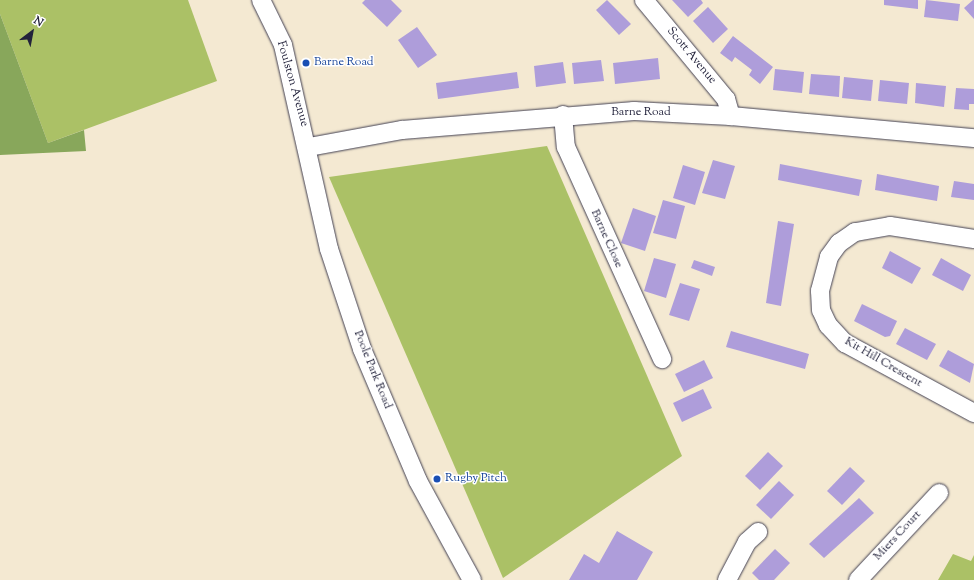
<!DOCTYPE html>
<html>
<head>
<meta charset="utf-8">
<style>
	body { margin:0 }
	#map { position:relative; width:974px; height:580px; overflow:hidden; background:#f4e9d2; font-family:"Sorts Mill Goudy",serif }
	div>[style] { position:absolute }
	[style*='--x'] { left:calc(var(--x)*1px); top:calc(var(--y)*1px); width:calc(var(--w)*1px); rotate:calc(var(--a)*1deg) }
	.green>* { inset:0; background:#abc166 }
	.forest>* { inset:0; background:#88a75b }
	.building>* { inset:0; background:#ae9dda }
	.roads { filter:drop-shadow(0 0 1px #424052) drop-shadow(0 0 1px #424052) }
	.minor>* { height:18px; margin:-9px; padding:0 9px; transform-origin:9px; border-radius:9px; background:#fff }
	.dots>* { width:11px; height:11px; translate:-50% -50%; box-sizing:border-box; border:2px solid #fff; border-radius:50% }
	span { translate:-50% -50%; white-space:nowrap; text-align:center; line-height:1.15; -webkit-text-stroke:3px #fff; paint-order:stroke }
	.street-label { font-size:12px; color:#22223b }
	.transit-label { font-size:12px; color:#164399 }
	.left { translate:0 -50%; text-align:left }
	.north { position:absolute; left:12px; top:12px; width:40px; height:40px; -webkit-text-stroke:3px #fff; paint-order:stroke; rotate:32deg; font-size:11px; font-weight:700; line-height:16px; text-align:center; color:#22223b }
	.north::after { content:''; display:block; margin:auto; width:14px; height:18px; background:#22223b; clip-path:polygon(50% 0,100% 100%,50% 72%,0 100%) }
</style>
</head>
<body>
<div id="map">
	<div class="green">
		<div style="clip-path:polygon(0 0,188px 0,217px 81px,48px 143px,0 14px)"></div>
		<div style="clip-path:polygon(547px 146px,682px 456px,503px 578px,329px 177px)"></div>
		<div style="clip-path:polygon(953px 554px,971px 561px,974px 555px,974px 580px,938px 580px)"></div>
	</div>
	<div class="forest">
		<div style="clip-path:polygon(0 14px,48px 143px,84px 130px,86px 151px,0 155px)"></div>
	</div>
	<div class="building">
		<div style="clip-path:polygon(365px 0,391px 0,402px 11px,387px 27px,362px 3px)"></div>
		<div style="clip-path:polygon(607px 0,631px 24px,619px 35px,596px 10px)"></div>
		<div style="clip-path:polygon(672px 0,701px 0,703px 3px,688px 17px)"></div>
		<div style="clip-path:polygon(884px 0,918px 0,918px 9px,884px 5px)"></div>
		<div style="clip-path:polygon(926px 0,960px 4px,958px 21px,924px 17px)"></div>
		<div style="clip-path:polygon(973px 0,974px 0,974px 19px,964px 8px)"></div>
		<div style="clip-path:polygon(708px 7px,728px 29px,713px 43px,693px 21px)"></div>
		<div style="clip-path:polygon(417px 27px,437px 55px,418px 68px,398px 40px)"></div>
		<div style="clip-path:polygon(733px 36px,773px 67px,760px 84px,749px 75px,752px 70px,735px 57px,732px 62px,720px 53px)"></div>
		<div style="clip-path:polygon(658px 58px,660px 79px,615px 84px,613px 63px)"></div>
		<div style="clip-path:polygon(601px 60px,604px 81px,574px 84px,572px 63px)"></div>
		<div style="clip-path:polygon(563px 62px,566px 83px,536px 87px,534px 66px)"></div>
		<div style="clip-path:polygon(775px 69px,804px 72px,802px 93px,773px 90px)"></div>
		<div style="clip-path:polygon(517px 72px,519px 88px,438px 99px,436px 83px)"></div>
		<div style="clip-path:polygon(811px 74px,840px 76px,839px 97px,809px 94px)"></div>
		<div style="clip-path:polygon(844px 77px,873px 80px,871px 101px,842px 98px)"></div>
		<div style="clip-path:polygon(880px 80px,909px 83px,907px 104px,878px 101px)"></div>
		<div style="clip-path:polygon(916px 83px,946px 86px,944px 107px,915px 103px)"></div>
		<div style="clip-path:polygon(956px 88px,974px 89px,974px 104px,969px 104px,969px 110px,954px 109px)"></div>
		<div style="clip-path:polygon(713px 160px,735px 166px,725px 199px,702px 193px)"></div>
		<div style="clip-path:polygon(780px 164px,862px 180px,859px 196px,778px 180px)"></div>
		<div style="clip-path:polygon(683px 165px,705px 172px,695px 205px,673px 198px)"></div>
		<div style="clip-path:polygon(877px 174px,939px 186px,937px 201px,875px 190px)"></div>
		<div style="clip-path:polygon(954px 181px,974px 184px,974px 200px,951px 197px)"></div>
		<div style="clip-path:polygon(663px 200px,685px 206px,676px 239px,653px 233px)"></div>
		<div style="clip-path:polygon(633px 208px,656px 216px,645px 251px,621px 243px)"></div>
		<div style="clip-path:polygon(778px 221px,794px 224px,781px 306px,766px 303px)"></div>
		<div style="clip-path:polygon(890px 251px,921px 268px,912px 284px,882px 268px)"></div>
		<div style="clip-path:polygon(654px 258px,676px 264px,666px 298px,644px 291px)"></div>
		<div style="clip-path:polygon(941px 258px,971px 275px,963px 291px,932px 275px)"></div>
		<div style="clip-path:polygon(694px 260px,715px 267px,712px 276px,691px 268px)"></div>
		<div style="clip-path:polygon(680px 283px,700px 289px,689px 321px,669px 315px)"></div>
		<div style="clip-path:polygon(862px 304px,897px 321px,890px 336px,885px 337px,854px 321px)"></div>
		<div style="clip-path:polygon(905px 328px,936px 344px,927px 360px,896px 344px)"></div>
		<div style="clip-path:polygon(731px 331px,809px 354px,805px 369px,726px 347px)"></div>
		<div style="clip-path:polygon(948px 350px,974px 364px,970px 383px,939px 366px)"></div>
		<div style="clip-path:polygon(704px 360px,713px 378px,684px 392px,675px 374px)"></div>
		<div style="clip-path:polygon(703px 389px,712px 408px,682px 422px,673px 403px)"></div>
		<div style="clip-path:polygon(768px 452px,783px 466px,760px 490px,745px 476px)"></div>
		<div style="clip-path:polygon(850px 467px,865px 481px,842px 505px,827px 491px)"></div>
		<div style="clip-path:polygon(779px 481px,794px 495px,771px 519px,756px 505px)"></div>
		<div style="clip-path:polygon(859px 498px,874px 513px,824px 558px,809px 544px)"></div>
		<div style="clip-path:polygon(617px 531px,653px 552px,637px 580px,569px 580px,584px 554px,599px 563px)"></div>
		<div style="clip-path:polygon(775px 549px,790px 563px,774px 580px,759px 580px,752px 573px)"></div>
	</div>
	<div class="roads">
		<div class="minor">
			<div style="--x:261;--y:0;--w:50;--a:63.9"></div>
			<div style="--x:283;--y:45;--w:209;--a:77.3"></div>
			<div style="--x:329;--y:249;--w:105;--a:71.7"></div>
			<div style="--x:362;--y:349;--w:143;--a:67"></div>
			<div style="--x:418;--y:481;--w:113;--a:61.4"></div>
			<div style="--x:644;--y:0;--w:129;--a:50.4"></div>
			<div style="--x:726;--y:99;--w:18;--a:74"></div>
			<div style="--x:563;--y:115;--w:32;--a:85"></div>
			<div style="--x:566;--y:147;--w:233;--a:65.6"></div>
			<div style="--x:309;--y:147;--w:95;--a:-10.4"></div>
			<div style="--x:402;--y:130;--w:233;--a:-4.7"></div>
			<div style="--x:634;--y:111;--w:97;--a:3"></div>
			<div style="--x:731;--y:116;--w:244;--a:5.2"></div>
			<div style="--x:974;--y:239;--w:85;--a:-171.2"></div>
			<div style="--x:890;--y:226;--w:36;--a:170"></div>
			<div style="--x:855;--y:232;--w:19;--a:145"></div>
			<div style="--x:839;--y:243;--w:17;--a:126"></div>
			<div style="--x:829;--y:257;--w:35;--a:105"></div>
			<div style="--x:820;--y:291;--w:19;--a:87"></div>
			<div style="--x:821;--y:310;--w:17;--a:65"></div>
			<div style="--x:828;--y:325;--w:25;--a:47"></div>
			<div style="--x:845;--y:343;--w:147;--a:28.5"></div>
			<div style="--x:727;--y:580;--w:43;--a:-62.2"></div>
			<div style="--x:747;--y:542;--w:15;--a:-42"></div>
			<div style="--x:858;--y:580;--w:119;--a:-47"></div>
		</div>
	</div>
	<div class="dots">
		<div style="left:306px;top:63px;background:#1a4fb4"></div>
		<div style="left:437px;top:479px;background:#1a4fb4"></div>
	</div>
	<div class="street-label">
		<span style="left:691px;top:56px;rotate:50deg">Scott Avenue</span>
		<span style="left:292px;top:84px;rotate:74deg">Foulston Avenue</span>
		<span style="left:641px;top:113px">Barne Road</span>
		<span style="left:606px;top:239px;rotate:66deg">Barne Close</span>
		<span style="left:883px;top:363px;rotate:30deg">Kit Hill Crescent</span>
		<span style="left:372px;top:370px;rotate:68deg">Poole Park Road</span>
		<span style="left:898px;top:536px;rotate:-47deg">Miers Court</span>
	</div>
	<div class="transit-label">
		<span class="left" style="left:314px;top:63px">Barne Road</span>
		<span class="left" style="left:445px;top:479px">Rugby Pitch</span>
	</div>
	<div class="north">N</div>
</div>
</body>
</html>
